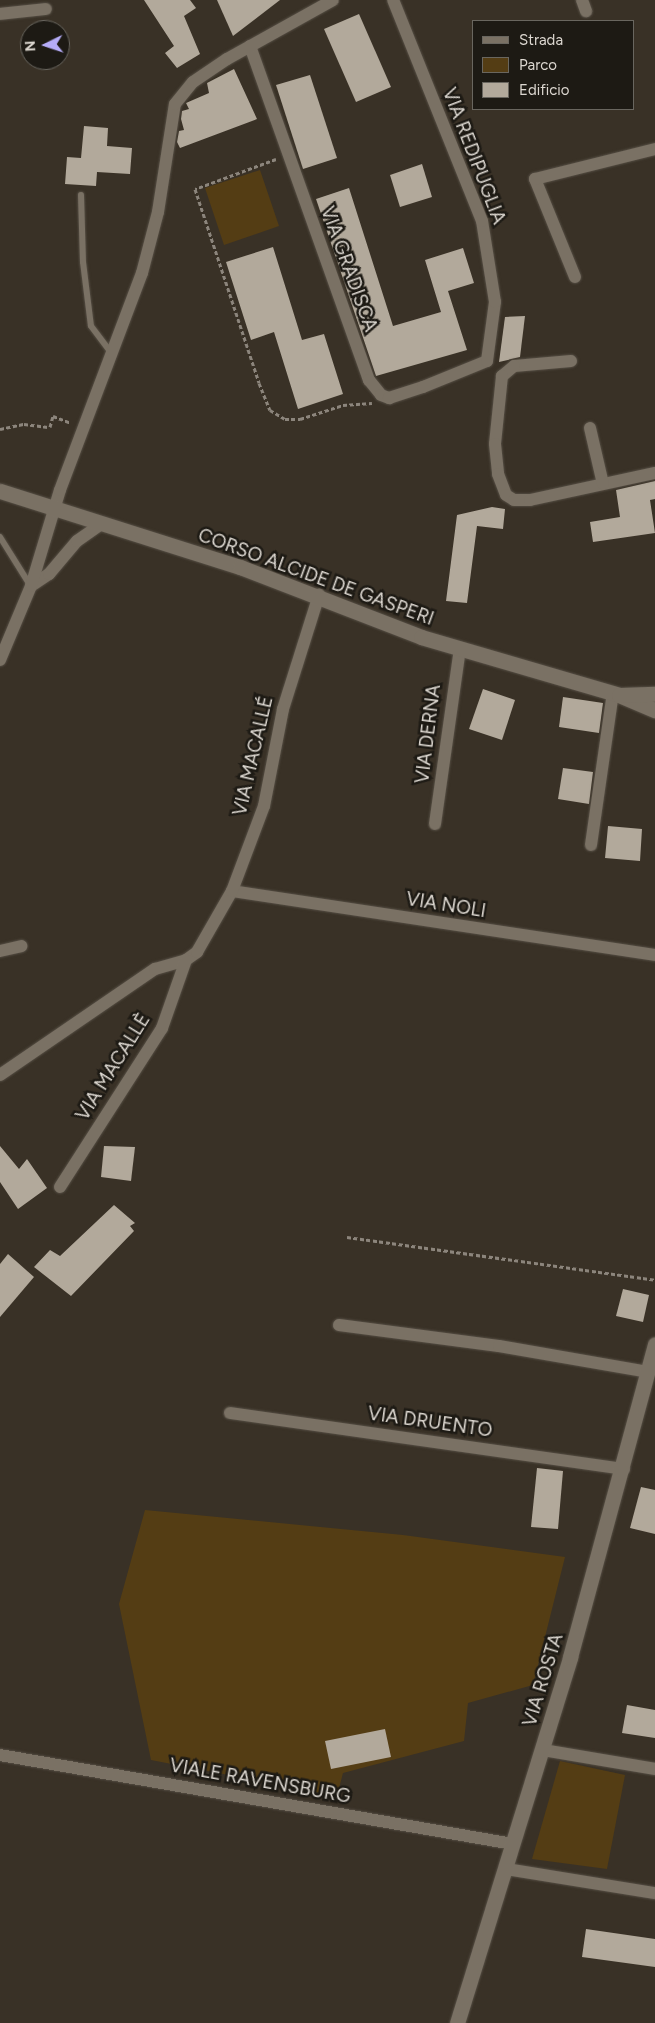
<!DOCTYPE html>
<html>
<head>
<meta charset="utf-8">
<style>
	body { margin:0 }
	#map { position:relative; width:655px; height:2023px; overflow:hidden; background:#393126; font-family:Figtree,sans-serif }
	div>[style] { position:absolute }
	[style*='--x'] { left:calc(var(--x)*1px); top:calc(var(--y)*1px); width:calc(var(--w)*1px); rotate:calc(var(--a)*1deg) }
	.green>* { inset:0; background:#543d14 }
	.building>* { inset:0; background:#b2a99b }
	.path>* { height:3px; margin-top:-1.5px; transform-origin:0; background:repeating-linear-gradient(90deg,#8c857c 0 4px,transparent 0 6.5px) }
	.roads { filter:drop-shadow(0 0 1px #554e44) drop-shadow(0 0 1px #554e44) }
	.lane>* { height:6px; margin:-3px; padding:0 3px; transform-origin:3px; border-radius:3px; background:#7a7164 }
	.street>* { height:12px; margin:-6px; padding:0 6px; transform-origin:6px; border-radius:6px; background:#7a7164 }
	.secondary>* { height:15px; margin:-7.5px; padding:0 7.5px; transform-origin:7.5px; border-radius:7.5px; background:#7a7164 }
	span { translate:-50% -50%; white-space:nowrap; text-align:center; line-height:1.15; -webkit-text-stroke:5px #1d1a14; paint-order:stroke }
	.street-label { font-size:19px; color:#dcd7d0 }
	.legend { position:absolute; left:472px; top:20px; width:162px; height:90px; box-sizing:border-box; background:#1d1a14; border:1px solid #69665f; margin:0; padding:6px 9px; list-style:none; font-size:15px; color:#dcd7d0 }
	.legend li { display:flex; align-items:center; gap:10px; height:25px }
	.legend b { width:25px; border:1px solid #69665f }
	.north { position:absolute; left:20px; top:20px; width:50px; height:50px; box-sizing:border-box; background:#1d1a14; border:1px solid #69665f; border-radius:50%; rotate:266deg; font-size:14px; font-weight:700; line-height:20px; text-align:center; color:#dcd7d0 }
	.north::after { content:''; display:block; margin:auto; width:18px; height:22px; background:#b5acf8; clip-path:polygon(50% 0,100% 100%,50% 72%,0 100%) }
</style>
</head>
<body>
<div id="map">
	<div class="green">
		<div style="clip-path:polygon(260px 170px,279px 226px,224px 245px,205px 188px)"></div>
		<div style="clip-path:polygon(145px 1510px,403px 1535px,565px 1557px,533px 1685px,468px 1703px,464px 1741px,343px 1773px,337px 1796px,151px 1760px,119px 1604px)"></div>
		<div style="clip-path:polygon(560px 1761px,625px 1775px,607px 1869px,532px 1859px)"></div>
	</div>
	<div class="building">
		<div style="clip-path:polygon(144px 0,190px 0,196px 8px,184px 16px,200px 54px,177px 68px,165px 53px,174px 46px)"></div>
		<div style="clip-path:polygon(217px 0,280px 0,233px 36px)"></div>
		<div style="clip-path:polygon(359px 14px,391px 87px,356px 102px,324px 29px)"></div>
		<div style="clip-path:polygon(234px 69px,257px 119px,180px 148px,177px 142px,179px 131px,184px 130px,181px 119px,182px 111px,189px 109px,186px 103px,209px 93px,207px 83px)"></div>
		<div style="clip-path:polygon(310px 75px,337px 158px,303px 169px,276px 85px)"></div>
		<div style="clip-path:polygon(84px 126px,108px 128px,107px 146px,132px 148px,130px 174px,97px 172px,96px 186px,65px 184px,67px 157px,81px 158px)"></div>
		<div style="clip-path:polygon(422px 164px,432px 197px,400px 207px,390px 175px)"></div>
		<div style="clip-path:polygon(349px 188px,393px 326px,441px 312px,425px 260px,463px 248px,474px 283px,448px 291px,467px 350px,376px 376px,316px 199px)"></div>
		<div style="clip-path:polygon(273px 247px,302px 340px,324px 334px,343px 394px,298px 409px,274px 332px,251px 340px,226px 262px)"></div>
		<div style="clip-path:polygon(525px 316px,520px 357px,499px 362px,505px 317px)"></div>
		<div style="clip-path:polygon(655px 481px,655px 499px,650px 500px,655px 533px,593px 542px,590px 522px,620px 517px,616px 490px)"></div>
		<div style="clip-path:polygon(492px 507px,505px 509px,503px 529px,477px 526px,467px 603px,446px 601px,457px 515px)"></div>
		<div style="clip-path:polygon(483px 689px,515px 700px,502px 740px,469px 729px)"></div>
		<div style="clip-path:polygon(563px 697px,603px 703px,599px 733px,559px 727px)"></div>
		<div style="clip-path:polygon(563px 768px,593px 772px,589px 804px,558px 799px)"></div>
		<div style="clip-path:polygon(608px 826px,642px 829px,640px 861px,605px 858px)"></div>
		<div style="clip-path:polygon(0 1146px,19px 1169px,27px 1159px,47px 1188px,18px 1209px,0 1182px)"></div>
		<div style="clip-path:polygon(104px 1146px,135px 1147px,131px 1181px,101px 1177px)"></div>
		<div style="clip-path:polygon(114px 1205px,135px 1223px,130px 1226px,134px 1231px,71px 1296px,34px 1267px,50px 1250px,60px 1256px)"></div>
		<div style="clip-path:polygon(8px 1254px,34px 1277px,0 1317px,0 1264px)"></div>
		<div style="clip-path:polygon(623px 1289px,649px 1295px,643px 1322px,616px 1316px)"></div>
		<div style="clip-path:polygon(537px 1468px,563px 1471px,558px 1529px,531px 1527px)"></div>
		<div style="clip-path:polygon(641px 1487px,655px 1490px,655px 1534px,630px 1528px)"></div>
		<div style="clip-path:polygon(627px 1705px,655px 1710px,655px 1738px,622px 1733px)"></div>
		<div style="clip-path:polygon(385px 1729px,391px 1757px,331px 1769px,325px 1741px)"></div>
		<div style="clip-path:polygon(586px 1929px,655px 1939px,655px 1967px,582px 1957px)"></div>
	</div>
	<div class="path">
		<div style="--x:276;--y:159;--w:86;--a:159.7"></div>
		<div style="--x:195;--y:189;--w:204;--a:71.7"></div>
		<div style="--x:259;--y:383;--w:29;--a:68"></div>
		<div style="--x:270;--y:410;--w:17;--a:31"></div>
		<div style="--x:285;--y:419;--w:15;--a:0"></div>
		<div style="--x:300;--y:419;--w:45;--a:-18"></div>
		<div style="--x:343;--y:405;--w:29;--a:-4"></div>
		<div style="--x:0;--y:429;--w:25;--a:-12"></div>
		<div style="--x:24;--y:424;--w:26;--a:7"></div>
		<div style="--x:50;--y:427;--w:11;--a:-75"></div>
		<div style="--x:53;--y:416;--w:19;--a:21"></div>
		<div style="--x:347;--y:1237;--w:311;--a:7.9"></div>
	</div>
	<div class="roads">
		<div class="lane">
			<div style="--x:81;--y:195;--w:67;--a:88.3"></div>
			<div style="--x:83;--y:262;--w:64;--a:82.9"></div>
			<div style="--x:91;--y:326;--w:34;--a:53"></div>
			<div style="--x:0;--y:537;--w:57;--a:58"></div>
		</div>
		<div class="street">
			<div style="--x:582;--y:0;--w:12;--a:70"></div>
			<div style="--x:0;--y:14;--w:46;--a:-6.2"></div>
			<div style="--x:250;--y:46;--w:355;--a:70.4"></div>
			<div style="--x:369;--y:380;--w:19;--a:51"></div>
			<div style="--x:381;--y:395;--w:9;--a:21"></div>
			<div style="--x:389;--y:398;--w:36;--a:-18"></div>
			<div style="--x:423;--y:387;--w:69;--a:-22.1"></div>
			<div style="--x:487;--y:361;--w:60;--a:-82.3"></div>
			<div style="--x:495;--y:302;--w:82;--a:-99.1"></div>
			<div style="--x:482;--y:221;--w:238;--a:-111.9"></div>
			<div style="--x:575;--y:277;--w:106;--a:-112.2"></div>
			<div style="--x:535;--y:179;--w:124;--a:-14"></div>
			<div style="--x:571;--y:361;--w:57;--a:175"></div>
			<div style="--x:514;--y:366;--w:16;--a:140"></div>
			<div style="--x:502;--y:376;--w:68;--a:95.9"></div>
			<div style="--x:495;--y:444;--w:30;--a:84"></div>
			<div style="--x:498;--y:474;--w:22;--a:69"></div>
			<div style="--x:506;--y:495;--w:9;--a:32"></div>
			<div style="--x:514;--y:500;--w:16;--a:0"></div>
			<div style="--x:530;--y:500;--w:128;--a:-12.2"></div>
			<div style="--x:590;--y:428;--w:57;--a:76.9"></div>
			<div style="--x:31;--y:586;--w:22;--a:-34"></div>
			<div style="--x:49;--y:574;--w:43;--a:-49.7"></div>
			<div style="--x:77;--y:541;--w:29;--a:-35"></div>
			<div style="--x:0;--y:660;--w:80;--a:-67.3"></div>
			<div style="--x:31;--y:586;--w:100;--a:-73.2"></div>
			<div style="--x:60;--y:490;--w:232;--a:-69.3"></div>
			<div style="--x:142;--y:273;--w:63;--a:-75.3"></div>
			<div style="--x:158;--y:212;--w:109;--a:-81.1"></div>
			<div style="--x:175;--y:104;--w:28;--a:-51"></div>
			<div style="--x:193;--y:82;--w:41;--a:-34.1"></div>
			<div style="--x:227;--y:59;--w:121;--a:-29.1"></div>
			<div style="--x:435;--y:824;--w:177;--a:-81.9"></div>
			<div style="--x:591;--y:845;--w:154;--a:-81.8"></div>
			<div style="--x:232;--y:891;--w:428;--a:8.6"></div>
			<div style="--x:0;--y:951;--w:22;--a:-13"></div>
			<div style="--x:0;--y:1075;--w:188;--a:-34.4"></div>
			<div style="--x:155;--y:969;--w:32;--a:-16"></div>
			<div style="--x:186;--y:960;--w:14;--a:-36"></div>
			<div style="--x:197;--y:952;--w:70;--a:-60.2"></div>
			<div style="--x:232;--y:891;--w:91;--a:-69.4"></div>
			<div style="--x:264;--y:806;--w:99;--a:-78.9"></div>
			<div style="--x:283;--y:709;--w:120;--a:-72.5"></div>
			<div style="--x:60;--y:1187;--w:189;--a:-57.3"></div>
			<div style="--x:162;--y:1028;--w:72;--a:-70.6"></div>
			<div style="--x:339;--y:1325;--w:161;--a:7.5"></div>
			<div style="--x:499;--y:1346;--w:151;--a:9.9"></div>
			<div style="--x:230;--y:1413;--w:398;--a:8.1"></div>
			<div style="--x:543;--y:1750;--w:114;--a:9.6"></div>
			<div style="--x:0;--y:1755;--w:521;--a:9.84"></div>
			<div style="--x:506;--y:1869;--w:151;--a:9.2"></div>
		</div>
		<div class="secondary">
			<div style="--x:0;--y:491;--w:252;--a:17.6"></div>
			<div style="--x:240;--y:567;--w:194;--a:21.1"></div>
			<div style="--x:421;--y:637;--w:206;--a:16.3"></div>
			<div style="--x:619;--y:695;--w:39;--a:23"></div>
			<div style="--x:619;--y:695;--w:36;--a:-2"></div>
			<div style="--x:457;--y:2023;--w:383;--a:-72.8"></div>
			<div style="--x:570;--y:1657;--w:324;--a:-74.8"></div>
		</div>
	</div>
	<div class="street-label">
		<span style="left:474px;top:156px;rotate:69deg">VIA REDIPUGLIA</span>
		<span style="left:349px;top:269px;rotate:70deg">VIA GRADISCA</span>
		<span style="left:316px;top:577px;rotate:20deg">CORSO ALCIDE DE GASPERI</span>
		<span style="left:428px;top:734px;rotate:-83deg">VIA DERNA</span>
		<span style="left:253px;top:756px;rotate:-77deg">VIA MACALLÉ</span>
		<span style="left:446px;top:905px;rotate:9deg">VIA NOLI</span>
		<span style="left:113px;top:1067px;rotate:-58deg">VIA MACALLÈ</span>
		<span style="left:430px;top:1422px;rotate:8deg">VIA DRUENTO</span>
		<span style="left:543px;top:1680px;rotate:-73deg">VIA ROSTA</span>
		<span style="left:260px;top:1781px;rotate:10deg">VIALE RAVENSBURG</span>
	</div>
	<ul class="legend">
	<li><b style="height:6px;background:#7a7164"></b>Strada</li>
	<li><b style="height:14px;background:#543d14"></b>Parco</li>
	<li><b style="height:14px;background:#b2a99b"></b>Edificio</li>
	</ul>
	<div class="north">N</div>
</div>
</body>
</html>
